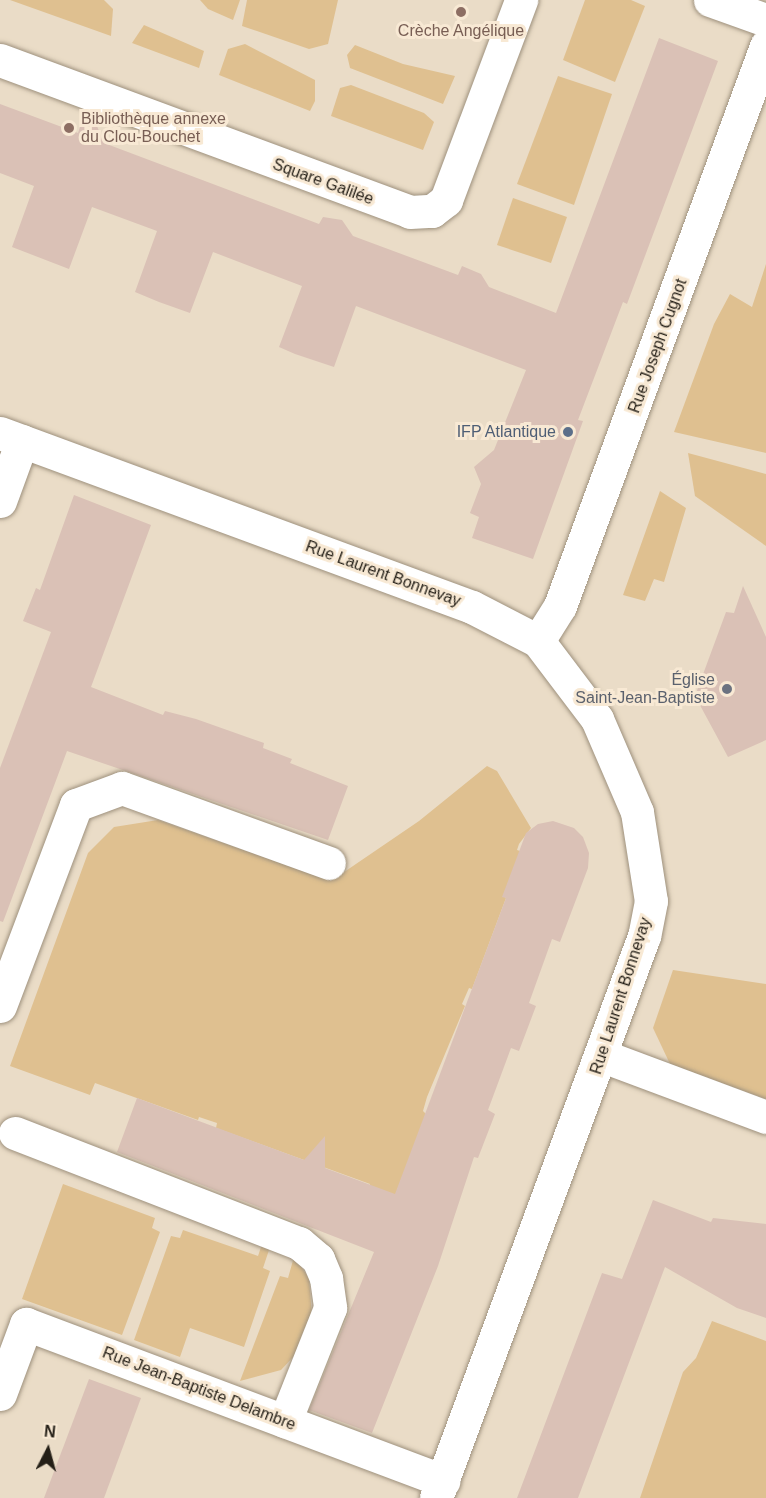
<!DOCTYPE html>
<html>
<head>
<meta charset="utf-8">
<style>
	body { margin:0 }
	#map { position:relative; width:766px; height:1498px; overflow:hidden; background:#eadcc7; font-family:Arial,sans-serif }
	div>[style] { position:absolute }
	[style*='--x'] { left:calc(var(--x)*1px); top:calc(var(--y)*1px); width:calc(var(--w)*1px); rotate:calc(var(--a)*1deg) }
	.green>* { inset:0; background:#dfc090 }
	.building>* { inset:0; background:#dac1b6 }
	.roads { filter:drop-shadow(0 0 2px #9e917d) drop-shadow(0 0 2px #9e917d) }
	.minor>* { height:33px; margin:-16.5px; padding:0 16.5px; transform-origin:16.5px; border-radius:16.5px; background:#fff }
	.dots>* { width:16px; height:16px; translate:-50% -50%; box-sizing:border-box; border:3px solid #f8e9d4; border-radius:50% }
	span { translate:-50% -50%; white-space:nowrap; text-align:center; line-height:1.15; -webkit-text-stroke:6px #f8e9d4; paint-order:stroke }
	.education-label { font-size:16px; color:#785e54 }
	.left { translate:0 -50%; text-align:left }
	.street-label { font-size:16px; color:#241f17 }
	.service-label { font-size:16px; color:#4e5e75 }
	.right { translate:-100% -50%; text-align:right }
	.worship-label { font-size:16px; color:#5b616d }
	.north { position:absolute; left:18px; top:1420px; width:60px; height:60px; -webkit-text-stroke:4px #f8e9d4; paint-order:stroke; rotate:6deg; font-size:16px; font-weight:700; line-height:24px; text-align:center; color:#241f17 }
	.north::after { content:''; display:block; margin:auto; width:21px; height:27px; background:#241f17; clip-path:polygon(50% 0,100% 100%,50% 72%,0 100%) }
</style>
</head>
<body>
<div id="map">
	<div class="green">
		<div style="clip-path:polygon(10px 0,104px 0,113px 9px,111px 36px)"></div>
		<div style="clip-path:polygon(200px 0,240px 0,233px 20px,208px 9px)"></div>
		<div style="clip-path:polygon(247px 0,338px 0,328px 44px,309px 49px,242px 26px)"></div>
		<div style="clip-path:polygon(585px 0,631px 0,645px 6px,615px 82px,563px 60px)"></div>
		<div style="clip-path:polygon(144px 25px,204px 51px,199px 68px,132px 43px)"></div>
		<div style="clip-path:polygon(245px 44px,315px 80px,315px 101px,310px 111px,219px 75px,228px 49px)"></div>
		<div style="clip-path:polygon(355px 45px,403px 64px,455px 76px,443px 104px,350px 68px,347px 55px)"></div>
		<div style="clip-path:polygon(558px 76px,612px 94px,574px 205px,517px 184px)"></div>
		<div style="clip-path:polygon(351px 85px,424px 113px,434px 122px,423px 150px,331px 116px,340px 88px)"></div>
		<div style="clip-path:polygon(513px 198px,567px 217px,551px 263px,497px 245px)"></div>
		<div style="clip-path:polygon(766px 264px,766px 453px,674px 432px,714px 324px,730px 294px,752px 307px)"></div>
		<div style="clip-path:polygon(688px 453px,766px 474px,766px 546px,695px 496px)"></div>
		<div style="clip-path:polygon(660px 491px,686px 508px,664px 582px,654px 579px,645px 601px,623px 595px)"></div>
		<div style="clip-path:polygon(487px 766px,497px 771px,531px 828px,519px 844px,517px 850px,523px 852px,503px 896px,506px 898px,472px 989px,469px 988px,462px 1004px,465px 1006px,427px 1097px,423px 1111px,426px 1114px,387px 1217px,361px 1206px,370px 1184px,216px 1128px,217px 1123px,199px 1117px,198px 1120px,95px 1083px,90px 1095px,10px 1066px,88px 853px,114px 827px,158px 820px,331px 881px,419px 821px)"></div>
		<div style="clip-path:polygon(673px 970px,766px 984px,766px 1099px,670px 1064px,653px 1028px)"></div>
		<div style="clip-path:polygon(63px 1184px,155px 1218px,152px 1228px,160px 1232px,122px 1335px,22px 1299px)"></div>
		<div style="clip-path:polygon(183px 1230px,258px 1256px,262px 1244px,270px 1247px,263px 1268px,270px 1271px,244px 1347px,190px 1328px,180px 1357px,134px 1340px,171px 1236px,180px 1238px)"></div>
		<div style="clip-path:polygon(294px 1257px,309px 1278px,312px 1317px,295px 1355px,281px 1370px,240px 1381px,280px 1276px,288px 1278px)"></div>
		<div style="clip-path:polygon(712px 1321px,766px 1341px,766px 1498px,640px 1498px,683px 1372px,696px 1358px)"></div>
	</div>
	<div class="building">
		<div style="clip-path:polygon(659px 38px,718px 61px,627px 304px,623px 302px,578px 420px,583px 421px,533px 559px,472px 538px,479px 517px,470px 513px,481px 484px,474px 467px,494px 450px,526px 370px,356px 306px,334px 367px,295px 354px,279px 347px,302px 286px,213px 252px,190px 313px,159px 302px,135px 292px,157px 231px,92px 207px,69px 269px,12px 247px,34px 186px,0 173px,0 104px,78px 133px,85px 112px,92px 114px,104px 143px,319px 224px,323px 217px,342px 220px,353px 236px,458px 275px,462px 266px,481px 274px,489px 287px,556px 313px)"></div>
		<div style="clip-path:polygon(74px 495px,151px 525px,91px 687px,163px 715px,165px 711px,196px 719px,264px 743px,263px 748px,292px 759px,290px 763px,348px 786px,328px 840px,67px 751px,3px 922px,0 921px,0 768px,51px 632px,23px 621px,36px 588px,40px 590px)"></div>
		<div style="clip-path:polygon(743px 586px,766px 637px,766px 740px,728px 757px,695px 696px,726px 612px,734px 613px)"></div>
		<div style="clip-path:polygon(553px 821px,574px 828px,583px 837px,589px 853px,588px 868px,560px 942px,552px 939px,529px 1003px,536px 1006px,519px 1051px,511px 1048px,488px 1110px,495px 1114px,478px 1158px,474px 1157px,438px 1266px,372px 1433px,309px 1410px,374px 1252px,117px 1152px,137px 1098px,304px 1160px,325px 1136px,325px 1168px,395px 1194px,506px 898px,502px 897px,526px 833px,538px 824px)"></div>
		<div style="clip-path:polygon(653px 1200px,711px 1222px,713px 1218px,766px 1224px,766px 1318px,737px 1308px,665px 1267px,578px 1498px,517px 1498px,602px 1273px,622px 1279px)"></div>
		<div style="clip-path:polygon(89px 1379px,141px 1398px,104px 1498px,44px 1498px)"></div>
	</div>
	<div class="roads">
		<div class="minor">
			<div style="--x:710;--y:0;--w:59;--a:19.7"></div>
			<div style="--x:0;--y:60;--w:437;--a:20.3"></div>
			<div style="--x:410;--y:212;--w:22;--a:-3"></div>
			<div style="--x:432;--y:211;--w:18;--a:-38"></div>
			<div style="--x:446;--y:200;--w:214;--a:-69.4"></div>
			<div style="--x:0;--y:433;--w:503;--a:20.24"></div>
			<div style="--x:472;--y:607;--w:74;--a:27.3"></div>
			<div style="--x:538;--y:641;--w:98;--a:52.9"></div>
			<div style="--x:597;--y:719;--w:101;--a:66.7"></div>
			<div style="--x:637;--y:812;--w:90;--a:81.1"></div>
			<div style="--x:651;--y:901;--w:36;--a:101"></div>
			<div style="--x:644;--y:936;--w:599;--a:110.31"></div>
			<div style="--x:0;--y:501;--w:64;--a:-69.9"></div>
			<div style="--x:538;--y:641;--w:41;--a:-57.8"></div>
			<div style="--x:560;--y:606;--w:597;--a:-69.8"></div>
			<div style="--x:0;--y:1006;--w:215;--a:-69.3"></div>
			<div style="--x:76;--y:805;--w:49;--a:-20.3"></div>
			<div style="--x:122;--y:788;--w:220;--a:19.9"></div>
			<div style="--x:603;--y:1056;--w:174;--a:20.5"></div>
			<div style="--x:15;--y:1133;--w:305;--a:21.2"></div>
			<div style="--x:299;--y:1243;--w:25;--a:40"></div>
			<div style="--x:318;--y:1259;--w:21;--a:67"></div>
			<div style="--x:326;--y:1278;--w:30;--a:82"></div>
			<div style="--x:330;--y:1308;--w:122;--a:111.7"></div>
			<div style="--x:0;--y:1394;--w:75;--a:-69.6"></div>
			<div style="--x:26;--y:1324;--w:446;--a:20.6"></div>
		</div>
	</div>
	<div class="dots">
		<div style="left:461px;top:12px;background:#8d6e63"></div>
		<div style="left:69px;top:128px;background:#8d6e63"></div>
		<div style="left:568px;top:432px;background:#5c6f8a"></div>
		<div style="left:727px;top:689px;background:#6b7280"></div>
	</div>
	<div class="education-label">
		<span style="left:461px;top:31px">Crèche Angélique</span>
		<span class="left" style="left:81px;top:128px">Bibliothèque annexe<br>du Clou-Bouchet</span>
	</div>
	<div class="street-label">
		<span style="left:323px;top:182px;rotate:20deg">Square Galilée</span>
		<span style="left:658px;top:346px;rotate:-70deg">Rue Joseph Cugnot</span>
		<span style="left:383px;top:574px;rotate:20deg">Rue Laurent Bonnevay</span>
		<span style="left:621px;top:996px;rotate:-72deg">Rue Laurent Bonnevay</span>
		<span style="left:199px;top:1389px;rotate:21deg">Rue Jean-Baptiste Delambre</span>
	</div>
	<div class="service-label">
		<span class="right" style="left:556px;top:432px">IFP Atlantique</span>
	</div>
	<div class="worship-label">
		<span class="right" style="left:715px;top:689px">Église<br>Saint-Jean-Baptiste</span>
	</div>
	<div class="north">N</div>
</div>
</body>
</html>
